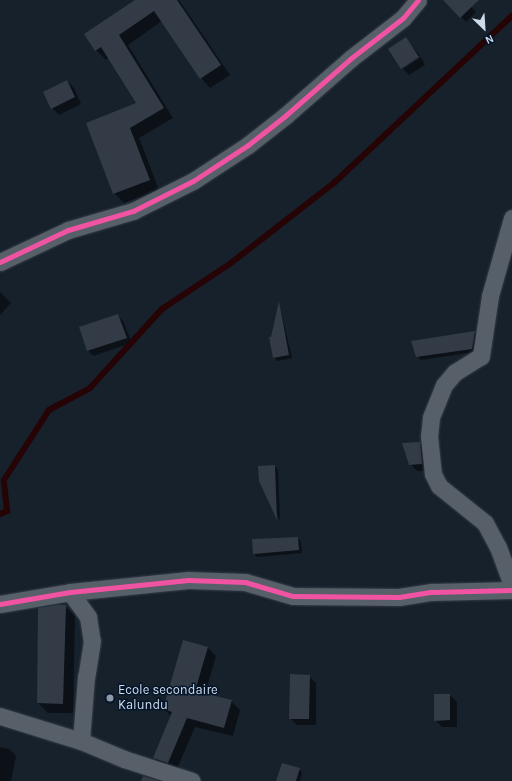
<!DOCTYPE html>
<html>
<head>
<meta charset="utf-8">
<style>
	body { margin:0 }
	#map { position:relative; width:512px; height:781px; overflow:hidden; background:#16212c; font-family:Karla,sans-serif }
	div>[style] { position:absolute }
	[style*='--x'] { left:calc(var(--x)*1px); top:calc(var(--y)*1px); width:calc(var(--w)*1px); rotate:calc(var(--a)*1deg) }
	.shadow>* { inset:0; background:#0007 }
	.stream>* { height:6px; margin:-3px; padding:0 3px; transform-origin:3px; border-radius:3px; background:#260304 }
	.building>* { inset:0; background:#323b46 }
	.roads { filter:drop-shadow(0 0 1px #353c47) drop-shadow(0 0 1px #353c47) }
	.street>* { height:17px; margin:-8.5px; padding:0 8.5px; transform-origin:8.5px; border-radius:8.5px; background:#575f68 }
	.cycleway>* { height:5px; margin:-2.5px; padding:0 2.5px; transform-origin:2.5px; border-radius:2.5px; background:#f153a3 }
	.dots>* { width:11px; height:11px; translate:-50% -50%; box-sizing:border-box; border:2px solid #05162b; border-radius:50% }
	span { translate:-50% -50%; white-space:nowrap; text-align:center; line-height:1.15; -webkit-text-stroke:3px #05162b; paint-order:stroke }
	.poi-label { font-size:13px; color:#cedae9 }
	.left { translate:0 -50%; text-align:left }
	.north { position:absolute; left:464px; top:8px; width:40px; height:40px; -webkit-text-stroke:3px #05162b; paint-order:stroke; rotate:155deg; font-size:11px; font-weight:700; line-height:16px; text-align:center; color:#cedae9 }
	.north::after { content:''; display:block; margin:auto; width:14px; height:18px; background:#cedae9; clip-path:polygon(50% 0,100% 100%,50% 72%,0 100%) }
</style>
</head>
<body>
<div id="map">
	<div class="shadow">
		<div style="clip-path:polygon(137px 0,179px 0,230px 75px,210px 88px,201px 78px,162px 21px,128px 45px,173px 118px,139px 138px,159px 190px,124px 203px,114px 193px,87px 123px,137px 104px,109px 57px,106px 60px,96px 50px)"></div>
		<div style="clip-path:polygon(445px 0,468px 0,466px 1px,476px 12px,466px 22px)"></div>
		<div style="clip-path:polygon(406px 39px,420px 56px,402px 68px,390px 49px)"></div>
		<div style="clip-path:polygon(421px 57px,425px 65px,409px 75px,403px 69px)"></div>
		<div style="clip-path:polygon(67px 81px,74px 88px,81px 104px,59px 115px,52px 108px)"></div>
		<div style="clip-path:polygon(0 292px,11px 303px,0 315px)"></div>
		<div style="clip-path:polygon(279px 303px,292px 358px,277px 361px,274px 357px)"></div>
		<div style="clip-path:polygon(117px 315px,123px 321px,132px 343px,93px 356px,88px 350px)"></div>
		<div style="clip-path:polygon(474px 332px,477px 336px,475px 352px,420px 360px,413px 342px)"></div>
		<div style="clip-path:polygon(419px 443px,426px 450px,428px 471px,417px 471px,410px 464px)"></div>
		<div style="clip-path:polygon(275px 466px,278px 470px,280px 521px,260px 481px)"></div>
		<div style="clip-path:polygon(298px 538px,301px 542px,302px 553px,257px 557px,254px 554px)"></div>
		<div style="clip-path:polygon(65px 606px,75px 616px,73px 713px,48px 713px,38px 703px)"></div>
		<div style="clip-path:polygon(184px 641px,208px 648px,216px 656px,205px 694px,231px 701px,240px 710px,233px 736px,195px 727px,176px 771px,162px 766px,154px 758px,171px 716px,164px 709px)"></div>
		<div style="clip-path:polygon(309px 676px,316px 683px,316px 725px,297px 725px,290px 718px)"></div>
		<div style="clip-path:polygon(450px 695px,457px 702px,457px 727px,442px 727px,435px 720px)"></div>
		<div style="clip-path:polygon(0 747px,9px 749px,16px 756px,11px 781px,0 781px)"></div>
		<div style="clip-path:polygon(299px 769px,302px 773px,300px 781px,277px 781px)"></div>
	</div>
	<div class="stream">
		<div style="--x:0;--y:514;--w:8;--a:-23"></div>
		<div style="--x:7;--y:511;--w:31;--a:-96"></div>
		<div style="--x:4;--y:480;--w:83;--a:-57.3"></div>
		<div style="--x:49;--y:410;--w:47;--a:-28.2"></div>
		<div style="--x:90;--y:388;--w:107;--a:-47.7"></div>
		<div style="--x:162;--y:309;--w:83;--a:-33.7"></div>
		<div style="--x:231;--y:263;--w:132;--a:-37.9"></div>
		<div style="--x:335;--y:182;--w:243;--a:-43.2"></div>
	</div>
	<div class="building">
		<div style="clip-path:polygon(135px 0,177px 0,221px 65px,200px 79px,154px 11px,119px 35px,164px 108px,130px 128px,150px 180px,113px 194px,86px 123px,136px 103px,101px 47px,95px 51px,84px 34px)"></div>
		<div style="clip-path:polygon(443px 0,479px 0,460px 18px)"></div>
		<div style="clip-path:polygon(406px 37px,419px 57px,401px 69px,388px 49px)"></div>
		<div style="clip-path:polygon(67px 80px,75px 97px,51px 109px,43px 92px)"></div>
		<div style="clip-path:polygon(279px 301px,289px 355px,273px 358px,269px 337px,271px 337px)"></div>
		<div style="clip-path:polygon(118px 314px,127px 338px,87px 351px,79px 327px)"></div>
		<div style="clip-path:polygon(475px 331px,472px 349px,416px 357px,411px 341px)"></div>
		<div style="clip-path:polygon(420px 442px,422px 464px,409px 465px,402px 443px)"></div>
		<div style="clip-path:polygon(275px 465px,277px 520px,259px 481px,258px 466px)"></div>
		<div style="clip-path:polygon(298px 537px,299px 550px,253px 554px,252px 539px)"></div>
		<div style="clip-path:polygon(56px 605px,66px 605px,63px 704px,37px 703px,38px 608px)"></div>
		<div style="clip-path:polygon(183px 640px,208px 647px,195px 691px,232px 700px,224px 728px,187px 718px,168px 763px,153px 758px,172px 712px,163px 709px)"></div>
		<div style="clip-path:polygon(290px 674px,310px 675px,309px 719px,289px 719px)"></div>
		<div style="clip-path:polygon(434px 694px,450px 694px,450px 720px,434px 721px)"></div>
		<div style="clip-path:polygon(282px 763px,300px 768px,296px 781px,276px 781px)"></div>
		<div style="clip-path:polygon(143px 776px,160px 781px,141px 781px)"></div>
	</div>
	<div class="roads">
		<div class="street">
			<div style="--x:512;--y:218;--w:81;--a:105.8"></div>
			<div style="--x:490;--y:296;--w:61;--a:98.5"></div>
			<div style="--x:481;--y:356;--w:31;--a:148"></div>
			<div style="--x:455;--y:372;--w:17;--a:130"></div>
			<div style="--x:444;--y:385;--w:35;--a:112"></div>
			<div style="--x:431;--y:418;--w:18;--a:96"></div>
			<div style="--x:429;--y:436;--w:38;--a:84"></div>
			<div style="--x:433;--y:474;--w:13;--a:63"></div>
			<div style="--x:439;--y:486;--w:59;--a:38.8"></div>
			<div style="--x:485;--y:523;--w:27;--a:62"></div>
			<div style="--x:498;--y:547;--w:40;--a:69.8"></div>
			<div style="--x:0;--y:262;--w:75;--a:-25.2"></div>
			<div style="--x:68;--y:230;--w:68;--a:-16.3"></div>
			<div style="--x:133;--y:211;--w:67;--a:-26.6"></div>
			<div style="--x:193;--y:181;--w:66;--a:-33.2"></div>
			<div style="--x:248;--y:145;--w:47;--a:-38.1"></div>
			<div style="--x:285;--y:116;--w:86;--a:-41.2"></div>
			<div style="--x:350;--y:59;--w:67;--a:-37.7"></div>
			<div style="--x:403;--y:18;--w:23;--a:-50"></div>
			<div style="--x:70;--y:592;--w:31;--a:54"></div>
			<div style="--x:88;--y:617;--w:24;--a:81"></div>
			<div style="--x:92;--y:641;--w:36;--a:99"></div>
			<div style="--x:86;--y:677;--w:64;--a:94.5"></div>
			<div style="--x:81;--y:741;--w:47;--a:22.7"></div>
			<div style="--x:124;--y:759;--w:71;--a:17.9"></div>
			<div style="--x:0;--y:604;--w:71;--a:-9.7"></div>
			<div style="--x:70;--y:592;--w:119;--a:-5.8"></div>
			<div style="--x:188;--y:580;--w:57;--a:2"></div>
			<div style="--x:245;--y:582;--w:50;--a:16.3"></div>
			<div style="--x:293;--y:596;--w:106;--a:0.5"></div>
			<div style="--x:399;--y:597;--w:33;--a:-9"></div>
			<div style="--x:432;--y:592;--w:80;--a:-1.4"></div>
			<div style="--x:0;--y:716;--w:85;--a:17.2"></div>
		</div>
	</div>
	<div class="cycleway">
		<div style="--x:0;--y:262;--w:75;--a:-25.2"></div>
		<div style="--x:68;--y:230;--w:68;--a:-16.3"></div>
		<div style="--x:133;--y:211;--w:67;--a:-26.6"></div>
		<div style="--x:193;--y:181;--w:66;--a:-33.2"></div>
		<div style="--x:248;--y:145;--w:47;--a:-38.1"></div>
		<div style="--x:285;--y:116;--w:86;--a:-41.2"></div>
		<div style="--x:350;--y:59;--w:67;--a:-37.7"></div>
		<div style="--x:403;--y:18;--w:23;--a:-50"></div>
		<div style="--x:0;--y:604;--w:71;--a:-9.7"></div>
		<div style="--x:70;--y:592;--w:119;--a:-5.8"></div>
		<div style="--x:188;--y:580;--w:57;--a:2"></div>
		<div style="--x:245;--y:582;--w:50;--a:16.3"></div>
		<div style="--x:293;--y:596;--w:106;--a:0.5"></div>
		<div style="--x:399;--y:597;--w:33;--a:-9"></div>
		<div style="--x:432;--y:592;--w:80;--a:-1.4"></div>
	</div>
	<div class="dots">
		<div style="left:110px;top:698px;background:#8e99a7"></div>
	</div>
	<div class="poi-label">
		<span class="left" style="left:118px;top:698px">Ecole secondaire<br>Kalundu</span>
	</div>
	<div class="north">N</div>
</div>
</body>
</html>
